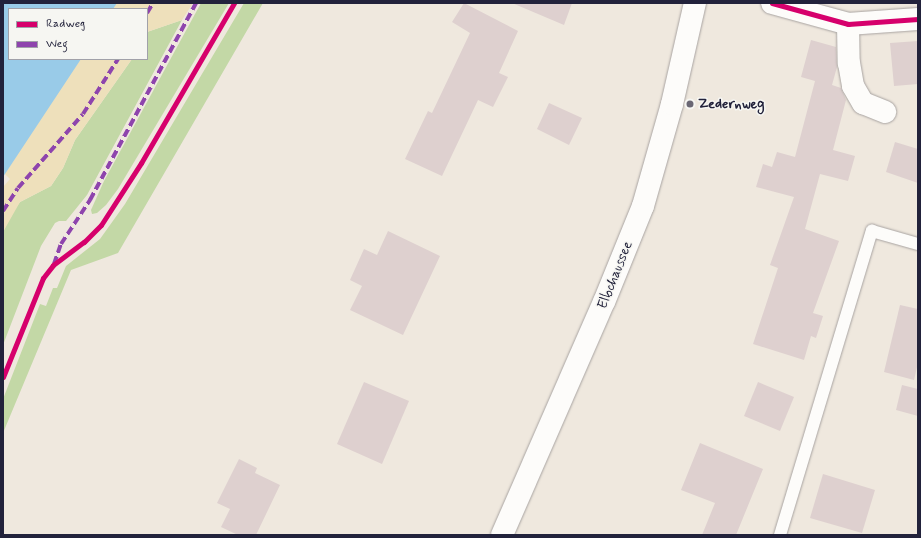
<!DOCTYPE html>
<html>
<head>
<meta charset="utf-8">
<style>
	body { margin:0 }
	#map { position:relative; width:921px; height:538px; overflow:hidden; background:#efe8de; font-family:Mynerve,sans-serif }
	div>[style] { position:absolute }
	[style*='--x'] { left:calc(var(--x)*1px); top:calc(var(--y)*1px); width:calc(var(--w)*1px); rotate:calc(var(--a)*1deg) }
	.green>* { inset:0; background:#c3d8a6 }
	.sand>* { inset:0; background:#eee0bb }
	.water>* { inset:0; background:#99cbe8 }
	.building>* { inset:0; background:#ded0cf }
	.roads { filter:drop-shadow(0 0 1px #a8a3a1) drop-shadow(0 0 1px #a8a3a1) }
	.lane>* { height:12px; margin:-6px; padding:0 6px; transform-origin:6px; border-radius:6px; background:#fdfcfa }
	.street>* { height:22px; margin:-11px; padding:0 11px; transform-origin:11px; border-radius:11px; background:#fdfcfa }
	.secondary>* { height:22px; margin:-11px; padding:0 11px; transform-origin:11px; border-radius:11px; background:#fdfcfa }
	.quiet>* { height:4px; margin-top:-2px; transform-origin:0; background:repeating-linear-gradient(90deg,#8e44ad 0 8px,transparent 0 12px) }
	.cycleway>* { height:5px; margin:-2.5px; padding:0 2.5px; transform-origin:2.5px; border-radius:2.5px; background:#d6006c }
	.dots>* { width:11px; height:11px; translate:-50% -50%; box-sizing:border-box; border:2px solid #f6f6f2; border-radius:50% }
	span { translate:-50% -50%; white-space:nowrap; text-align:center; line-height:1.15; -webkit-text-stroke:3px #f6f6f2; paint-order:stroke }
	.poi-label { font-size:14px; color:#22223b; font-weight:700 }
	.left { translate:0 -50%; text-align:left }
	.street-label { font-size:14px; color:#22223b }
	.frame { position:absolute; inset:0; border:4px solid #22223b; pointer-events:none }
	.legend { position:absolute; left:8px; top:8px; width:140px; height:52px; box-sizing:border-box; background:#f6f6f2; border:1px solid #a1a1a9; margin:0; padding:5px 7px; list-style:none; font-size:12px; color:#22223b }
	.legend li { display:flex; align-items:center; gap:8px; height:20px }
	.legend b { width:20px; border:1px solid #a1a1a9 }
</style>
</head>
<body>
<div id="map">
	<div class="green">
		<div style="clip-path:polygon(201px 3px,229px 3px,118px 189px,106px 205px,97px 213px,92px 214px,91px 210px,104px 181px)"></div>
		<div style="clip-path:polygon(244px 3px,263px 3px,118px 253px,71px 270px,3px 433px,3px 399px,40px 304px,46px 306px,53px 288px,57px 288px,66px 266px,100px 239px,125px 204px)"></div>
		<div style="clip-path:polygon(182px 20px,87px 195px,66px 221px,59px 221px,55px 223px,41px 246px,3px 345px,3px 232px,12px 213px,20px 202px,51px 186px,63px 168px,75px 140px,132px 59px,147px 59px,147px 32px)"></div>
	</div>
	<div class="sand">
		<div style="clip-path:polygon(49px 3px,193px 3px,182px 20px,147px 32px,147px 9px,45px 9px)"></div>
		<div style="clip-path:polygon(14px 59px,132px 59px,75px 140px,63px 168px,51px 186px,20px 202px,3px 232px,3px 187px,10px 179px,4px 173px)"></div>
	</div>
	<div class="water">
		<div style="clip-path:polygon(3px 3px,117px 3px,113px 9px,9px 9px,9px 59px,81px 59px,3px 177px)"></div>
	</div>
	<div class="building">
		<div style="clip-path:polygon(464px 3px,518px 31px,499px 73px,508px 77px,493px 107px,478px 100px,442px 176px,405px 159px,428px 111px,432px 113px,470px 33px,452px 22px)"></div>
		<div style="clip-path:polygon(512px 3px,572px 3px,564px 25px)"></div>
		<div style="clip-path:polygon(811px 40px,836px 47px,837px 67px,832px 85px,841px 88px,846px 100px,833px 150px,855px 156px,848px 181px,820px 174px,805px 229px,839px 241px,813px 313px,823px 316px,816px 338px,811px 336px,804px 360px,753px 344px,778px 268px,770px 265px,794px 197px,756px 187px,763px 164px,772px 167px,777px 152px,795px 157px,815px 81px,801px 77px)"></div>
		<div style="clip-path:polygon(918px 41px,918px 84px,894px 86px,890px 43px)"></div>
		<div style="clip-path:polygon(549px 103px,582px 118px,569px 145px,537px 129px)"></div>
		<div style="clip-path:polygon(895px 142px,918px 149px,918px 183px,886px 172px)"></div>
		<div style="clip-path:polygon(388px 231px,440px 256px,403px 335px,350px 310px,362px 286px,350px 280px,364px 249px,377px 255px)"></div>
		<div style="clip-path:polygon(900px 305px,918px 309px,918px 363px,914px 380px,884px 372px)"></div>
		<div style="clip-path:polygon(364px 382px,409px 401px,382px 464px,337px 444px)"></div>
		<div style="clip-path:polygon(758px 382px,794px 397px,780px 431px,744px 416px)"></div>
		<div style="clip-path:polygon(902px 385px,918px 389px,918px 416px,896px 410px)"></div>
		<div style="clip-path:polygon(700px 443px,763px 469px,736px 535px,702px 535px,715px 503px,681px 490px)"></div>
		<div style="clip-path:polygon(239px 459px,257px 468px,255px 473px,280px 485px,256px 535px,238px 535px,221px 527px,230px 509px,217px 503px)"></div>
		<div style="clip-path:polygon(823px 474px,875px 490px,862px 533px,810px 518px)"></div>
	</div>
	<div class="roads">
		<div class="lane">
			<div style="--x:780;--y:535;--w:318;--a:-73.2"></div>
			<div style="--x:872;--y:231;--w:48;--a:15.8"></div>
		</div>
		<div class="street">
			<div style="--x:772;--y:3;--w:79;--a:15.4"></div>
			<div style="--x:848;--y:24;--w:70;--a:-4.1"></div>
			<div style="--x:848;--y:24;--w:39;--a:89"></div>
			<div style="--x:849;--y:63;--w:23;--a:80"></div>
			<div style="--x:853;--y:86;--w:20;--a:60"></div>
			<div style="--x:863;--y:103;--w:24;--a:22"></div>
		</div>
		<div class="secondary">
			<div style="--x:502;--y:535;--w:254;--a:-66.4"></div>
			<div style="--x:604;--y:302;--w:104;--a:-67.9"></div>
			<div style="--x:643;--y:206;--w:106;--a:-74.1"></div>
			<div style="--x:672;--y:104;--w:104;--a:-77.2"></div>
		</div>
	</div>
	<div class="quiet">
		<div style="--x:147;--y:13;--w:12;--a:-59"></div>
		<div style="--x:3;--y:211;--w:27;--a:-57"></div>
		<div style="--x:18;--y:188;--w:98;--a:-48.7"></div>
		<div style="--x:83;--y:114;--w:65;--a:-57.5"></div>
		<div style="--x:54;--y:264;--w:21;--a:-71"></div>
		<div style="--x:61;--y:244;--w:53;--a:-56.6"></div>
		<div style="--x:90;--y:200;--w:224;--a:-61.7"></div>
	</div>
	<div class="cycleway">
		<div style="--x:772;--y:3;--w:79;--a:15.4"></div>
		<div style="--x:848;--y:24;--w:70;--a:-4.1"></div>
		<div style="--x:3;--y:377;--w:107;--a:-68"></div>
		<div style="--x:43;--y:278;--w:16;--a:-52"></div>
		<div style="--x:53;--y:265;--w:39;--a:-37"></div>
		<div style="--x:84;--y:242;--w:24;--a:-45"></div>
		<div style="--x:101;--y:225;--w:74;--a:-57.2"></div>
		<div style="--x:141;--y:163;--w:185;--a:-59.8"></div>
	</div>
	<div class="dots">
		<div style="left:690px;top:104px;background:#6a6774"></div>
	</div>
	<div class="poi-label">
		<span class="left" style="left:698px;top:104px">Zedernweg</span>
	</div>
	<div class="street-label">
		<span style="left:615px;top:275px;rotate:-68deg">Elbchaussee</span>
	</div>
	<div class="frame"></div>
	<ul class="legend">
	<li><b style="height:5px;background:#d6006c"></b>Radweg</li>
	<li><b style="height:5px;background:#8e44ad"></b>Weg</li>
	</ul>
</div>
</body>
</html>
